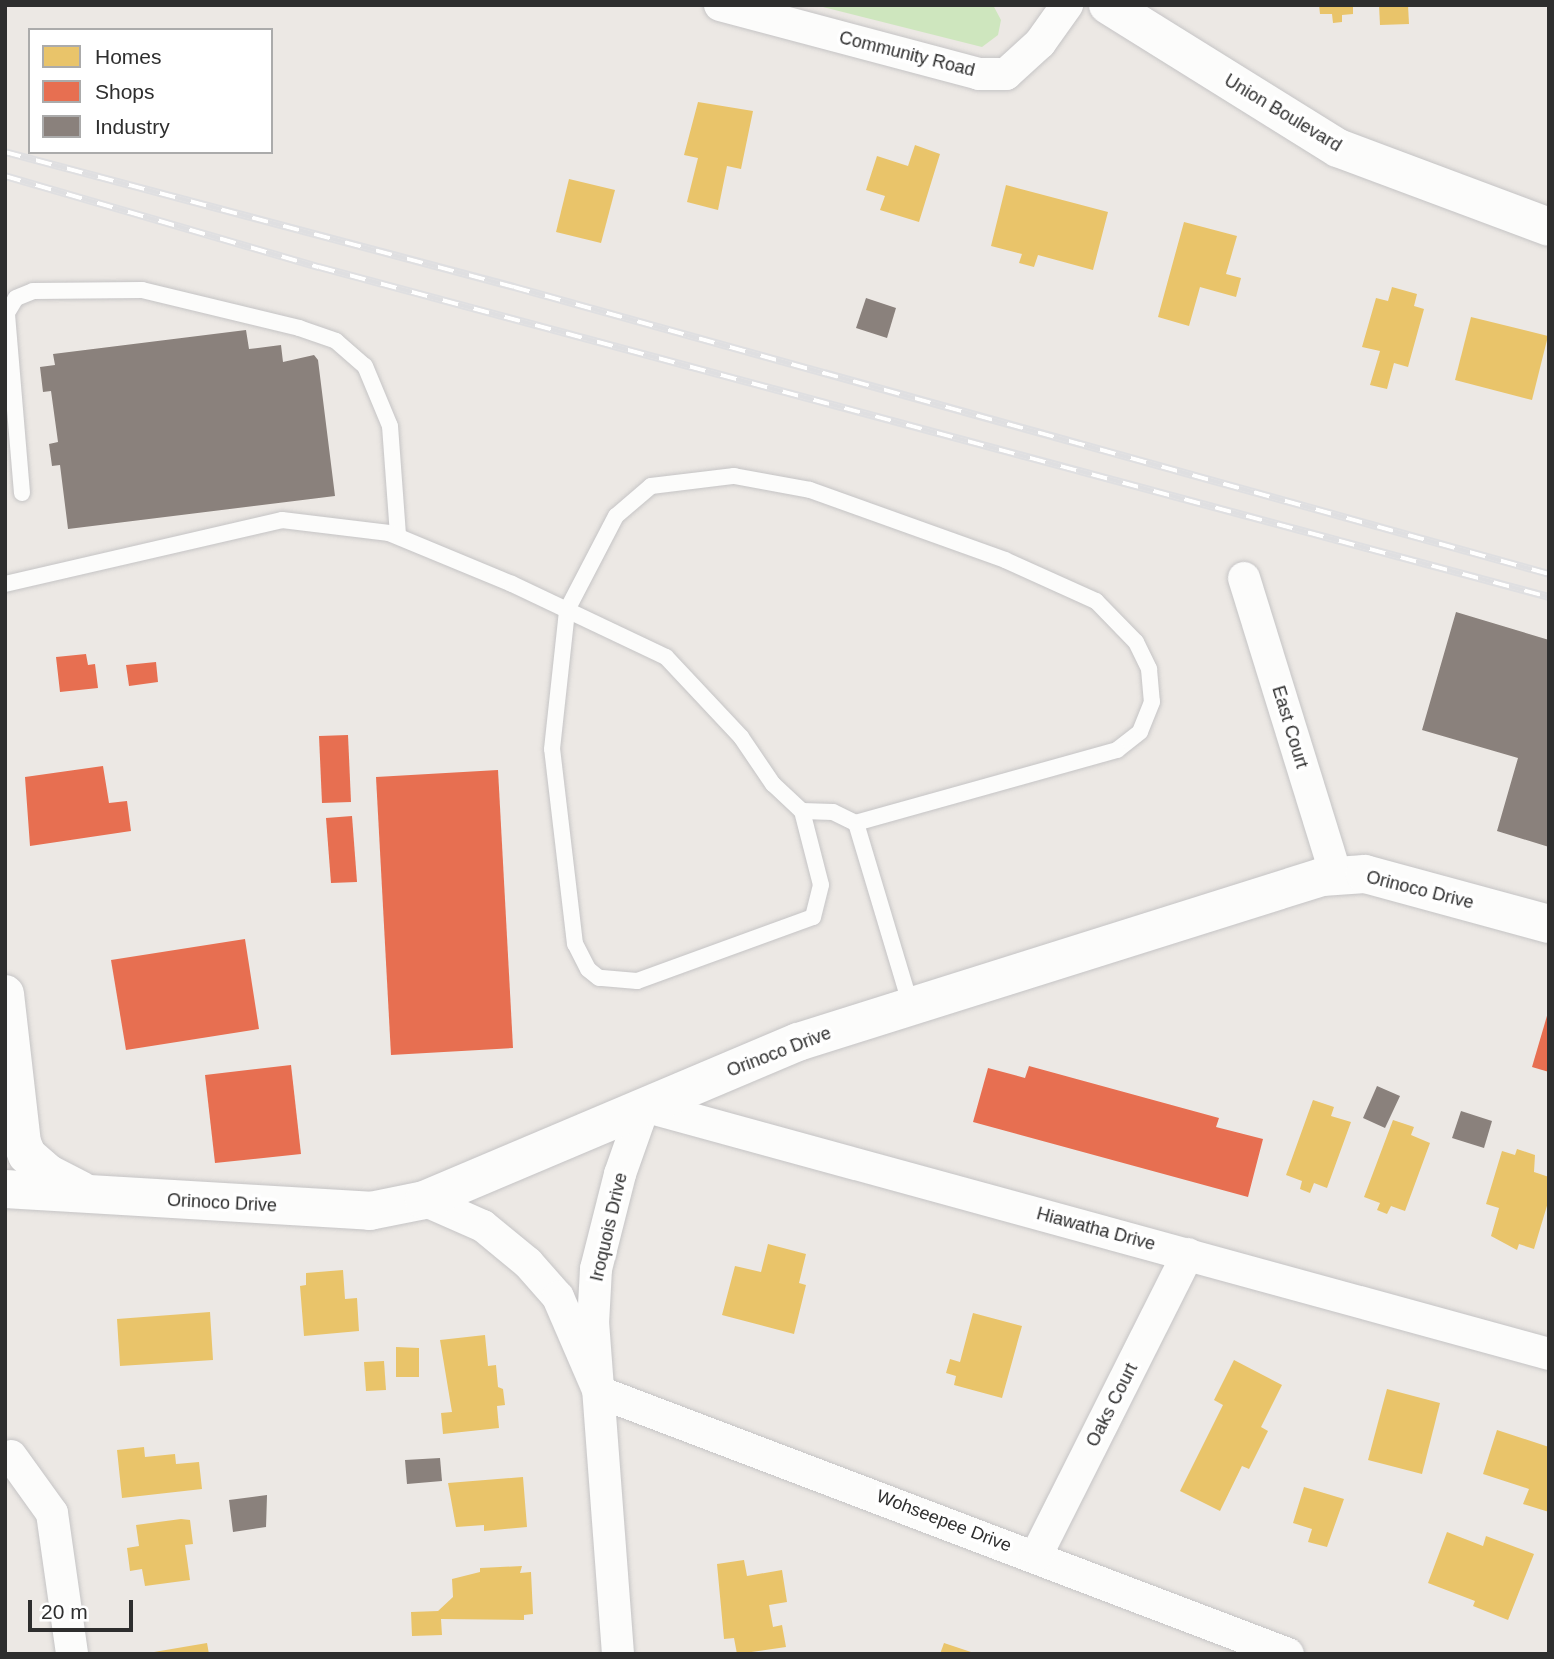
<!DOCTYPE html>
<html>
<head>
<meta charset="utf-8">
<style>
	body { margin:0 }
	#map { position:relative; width:1554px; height:1659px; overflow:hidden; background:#ece8e4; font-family:Arial,sans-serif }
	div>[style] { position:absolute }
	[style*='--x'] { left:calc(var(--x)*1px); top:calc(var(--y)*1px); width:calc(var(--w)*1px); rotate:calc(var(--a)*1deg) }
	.green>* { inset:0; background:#cee6be }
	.homes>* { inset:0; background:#e9c46a }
	.shops>* { inset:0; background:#e76f51 }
	.industry>* { inset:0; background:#8a817c }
	.roads { filter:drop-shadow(0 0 2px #c5c4c5) drop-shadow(0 0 2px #c5c4c5) }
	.service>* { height:16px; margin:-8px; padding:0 8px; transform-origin:8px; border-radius:8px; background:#fcfcfb }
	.minor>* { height:32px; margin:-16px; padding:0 16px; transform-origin:16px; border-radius:16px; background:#fcfcfb }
	.tertiary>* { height:38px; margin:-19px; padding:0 19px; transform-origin:19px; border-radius:19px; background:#fcfcfb }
	.secondary>* { height:38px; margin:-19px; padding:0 19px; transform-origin:19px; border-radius:19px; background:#fcfcfb }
	.rail>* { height:8px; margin-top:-4px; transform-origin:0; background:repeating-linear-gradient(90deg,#fff 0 16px,#dfdfe1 0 32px); box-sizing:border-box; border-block:2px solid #dfdfe1 }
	span { translate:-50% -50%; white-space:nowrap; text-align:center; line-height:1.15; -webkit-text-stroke:7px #fff; paint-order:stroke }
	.street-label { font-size:18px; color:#2e2e2e }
	.frame { position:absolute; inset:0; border:7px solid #2e2e2e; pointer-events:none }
	.legend { position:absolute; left:28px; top:28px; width:245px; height:126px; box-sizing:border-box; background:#fff; border:2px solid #ababab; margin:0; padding:9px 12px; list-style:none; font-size:21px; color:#2e2e2e }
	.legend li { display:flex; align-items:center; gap:14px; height:35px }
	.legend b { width:35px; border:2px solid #ababab }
	.scale { position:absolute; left:28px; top:1600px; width:105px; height:32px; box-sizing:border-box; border:4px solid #2e2e2e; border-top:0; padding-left:9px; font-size:21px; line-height:24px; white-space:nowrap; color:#2e2e2e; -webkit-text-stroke:5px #fff; paint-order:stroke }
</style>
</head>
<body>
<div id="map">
	<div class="green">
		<div style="clip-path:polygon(815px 5px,993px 5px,1001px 20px,998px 35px,982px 47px)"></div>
	</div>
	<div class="homes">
		<div style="clip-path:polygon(1319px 5px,1353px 5px,1353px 14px,1342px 15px,1342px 22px,1333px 23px,1332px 14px,1320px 14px)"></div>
		<div style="clip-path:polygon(1379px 5px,1408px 5px,1409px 24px,1380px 25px)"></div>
		<div style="clip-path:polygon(698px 102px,753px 111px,741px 169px,727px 166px,718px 210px,687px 202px,698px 158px,684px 155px)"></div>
		<div style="clip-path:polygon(915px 145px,940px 154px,919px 222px,880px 210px,885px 196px,866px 190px,877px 156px,908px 166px)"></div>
		<div style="clip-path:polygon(569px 179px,615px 190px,601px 243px,556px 232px)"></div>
		<div style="clip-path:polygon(1006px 185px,1108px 212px,1093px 270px,1038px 255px,1034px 267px,1019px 263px,1022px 254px,991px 246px)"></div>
		<div style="clip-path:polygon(1184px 222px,1237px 236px,1226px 274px,1241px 278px,1236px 297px,1200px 287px,1189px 326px,1158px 317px)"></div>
		<div style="clip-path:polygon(1392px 287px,1417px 294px,1414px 306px,1424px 309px,1408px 367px,1394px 363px,1387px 389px,1370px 385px,1380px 351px,1362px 347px,1376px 298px,1388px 301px)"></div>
		<div style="clip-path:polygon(1471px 317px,1548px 336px,1532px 400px,1455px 380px)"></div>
		<div style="clip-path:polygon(1313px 1100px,1334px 1107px,1331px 1116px,1351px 1122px,1327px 1188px,1314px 1183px,1310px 1193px,1300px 1189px,1302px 1181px,1286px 1175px)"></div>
		<div style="clip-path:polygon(1393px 1120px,1414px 1127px,1411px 1135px,1430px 1143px,1405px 1211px,1391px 1206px,1387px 1214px,1377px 1210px,1380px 1203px,1364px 1197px)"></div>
		<div style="clip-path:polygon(1517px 1149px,1535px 1155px,1534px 1172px,1549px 1177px,1549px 1199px,1534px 1249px,1519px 1244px,1517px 1250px,1491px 1236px,1499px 1208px,1486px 1204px,1502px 1151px,1515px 1155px)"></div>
		<div style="clip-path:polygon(768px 1244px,806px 1254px,799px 1283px,806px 1285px,794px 1334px,722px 1315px,735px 1266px,761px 1272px)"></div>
		<div style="clip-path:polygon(343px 1270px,345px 1299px,357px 1298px,359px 1331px,304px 1336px,300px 1286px,306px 1285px,306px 1273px)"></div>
		<div style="clip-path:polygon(210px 1312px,213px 1360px,120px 1366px,117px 1319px)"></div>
		<div style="clip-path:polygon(973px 1313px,1022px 1326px,1002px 1398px,954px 1385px,956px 1376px,946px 1373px,950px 1359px,960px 1362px)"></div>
		<div style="clip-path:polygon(485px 1335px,488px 1366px,496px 1365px,498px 1387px,503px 1389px,505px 1405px,497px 1406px,499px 1428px,443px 1434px,441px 1413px,452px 1412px,440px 1340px)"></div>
		<div style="clip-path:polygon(396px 1347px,419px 1348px,419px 1377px,396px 1377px)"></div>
		<div style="clip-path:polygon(1234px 1360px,1282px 1385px,1261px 1427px,1268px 1431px,1249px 1469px,1242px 1466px,1220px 1511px,1180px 1491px,1223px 1405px,1214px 1400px)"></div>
		<div style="clip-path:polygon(384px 1361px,386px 1390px,366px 1391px,364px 1362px)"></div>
		<div style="clip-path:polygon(1387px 1389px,1440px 1403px,1422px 1474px,1368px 1460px)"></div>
		<div style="clip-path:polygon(1497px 1430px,1549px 1447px,1549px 1512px,1523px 1504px,1529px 1489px,1483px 1474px)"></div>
		<div style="clip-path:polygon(144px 1447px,145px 1457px,175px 1454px,176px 1464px,199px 1462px,202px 1489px,122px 1498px,117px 1450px)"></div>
		<div style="clip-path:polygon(523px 1477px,527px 1527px,484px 1531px,484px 1525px,456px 1527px,448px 1483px)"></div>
		<div style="clip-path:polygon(1304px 1487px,1344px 1499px,1327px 1547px,1308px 1542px,1312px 1529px,1293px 1523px)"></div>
		<div style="clip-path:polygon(181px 1519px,190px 1520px,193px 1544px,185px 1545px,190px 1580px,145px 1586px,142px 1569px,130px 1571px,127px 1548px,139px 1546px,136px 1525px)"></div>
		<div style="clip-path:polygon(1447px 1532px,1483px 1546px,1486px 1536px,1534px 1554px,1508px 1620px,1473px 1606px,1475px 1601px,1428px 1583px)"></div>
		<div style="clip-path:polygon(744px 1560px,747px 1576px,782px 1570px,787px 1602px,769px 1605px,773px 1627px,782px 1625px,786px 1647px,737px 1654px,734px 1638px,724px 1639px,717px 1564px)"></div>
		<div style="clip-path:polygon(522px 1566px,520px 1573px,531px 1572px,533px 1614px,524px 1615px,524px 1620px,441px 1619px,442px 1635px,412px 1636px,411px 1612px,438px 1611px,453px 1597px,452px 1579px,480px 1572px,480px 1568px)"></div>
		<div style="clip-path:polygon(207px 1643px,209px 1654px,154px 1654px,154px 1652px)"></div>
		<div style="clip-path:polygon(944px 1643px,974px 1653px,974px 1654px,940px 1654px)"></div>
	</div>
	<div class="shops">
		<div style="clip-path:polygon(86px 654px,88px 665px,95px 664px,98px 688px,60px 692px,56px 657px)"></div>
		<div style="clip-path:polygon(156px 662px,158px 682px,129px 686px,126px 665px)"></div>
		<div style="clip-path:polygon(348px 735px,351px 802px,322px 803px,319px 736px)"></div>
		<div style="clip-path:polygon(103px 766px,109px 803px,127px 801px,131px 831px,30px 846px,25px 777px)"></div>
		<div style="clip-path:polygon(498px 770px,513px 1048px,391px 1055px,376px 777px)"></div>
		<div style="clip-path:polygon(352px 816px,357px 882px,331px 883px,326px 818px)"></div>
		<div style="clip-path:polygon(245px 939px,259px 1029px,126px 1050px,111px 960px)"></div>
		<div style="clip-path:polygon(1549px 1009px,1549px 1072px,1532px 1067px)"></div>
		<div style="clip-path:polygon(291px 1065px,301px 1154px,215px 1163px,205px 1075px)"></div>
		<div style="clip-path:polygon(1029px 1066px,1219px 1118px,1216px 1127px,1263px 1139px,1248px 1197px,973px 1122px,988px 1068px,1025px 1078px)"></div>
	</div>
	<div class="industry">
		<div style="clip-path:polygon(866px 298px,896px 308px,887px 338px,856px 328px)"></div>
		<div style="clip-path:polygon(246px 330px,249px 349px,281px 345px,283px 362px,314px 355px,318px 360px,335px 496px,68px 529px,60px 465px,52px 466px,49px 444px,58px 442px,51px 391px,43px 392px,40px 367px,55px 365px,53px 354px)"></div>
		<div style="clip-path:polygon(1456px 612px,1549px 640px,1549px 847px,1497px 831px,1518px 758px,1422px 730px)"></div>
		<div style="clip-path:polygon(1377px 1086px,1400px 1096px,1385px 1128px,1363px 1118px)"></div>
		<div style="clip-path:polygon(1461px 1111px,1492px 1121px,1484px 1148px,1452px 1138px)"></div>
		<div style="clip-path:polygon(440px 1458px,442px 1481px,407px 1484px,405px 1460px)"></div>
		<div style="clip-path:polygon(267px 1495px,266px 1527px,233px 1532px,229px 1500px)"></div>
	</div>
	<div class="roads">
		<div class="service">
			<div style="--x:22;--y:493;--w:181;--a:-94.8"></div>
			<div style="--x:7;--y:313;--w:17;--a:-59"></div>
			<div style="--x:16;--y:298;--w:18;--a:-22"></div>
			<div style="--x:33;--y:291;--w:109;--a:-0.5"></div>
			<div style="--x:142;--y:290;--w:162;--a:13.6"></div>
			<div style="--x:299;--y:328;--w:39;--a:19"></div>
			<div style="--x:336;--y:341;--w:38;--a:41"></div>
			<div style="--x:365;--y:366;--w:65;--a:67.4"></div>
			<div style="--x:390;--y:426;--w:110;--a:85.8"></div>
			<div style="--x:5;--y:584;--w:284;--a:-13"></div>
			<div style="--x:282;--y:520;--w:108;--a:6.9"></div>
			<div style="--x:389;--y:533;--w:133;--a:22.5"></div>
			<div style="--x:512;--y:584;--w:170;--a:25.4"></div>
			<div style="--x:666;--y:657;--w:110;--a:46.8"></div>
			<div style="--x:741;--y:737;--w:57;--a:55.8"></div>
			<div style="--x:773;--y:784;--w:40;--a:43"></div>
			<div style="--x:802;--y:811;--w:31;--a:2"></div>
			<div style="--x:833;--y:812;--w:25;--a:26"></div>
			<div style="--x:856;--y:823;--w:191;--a:73.3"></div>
			<div style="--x:802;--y:811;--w:76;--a:75.6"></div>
			<div style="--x:821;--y:885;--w:33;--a:104"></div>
			<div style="--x:813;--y:917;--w:187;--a:160"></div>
			<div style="--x:637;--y:981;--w:38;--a:-175"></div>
			<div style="--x:599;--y:978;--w:14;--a:-141"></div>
			<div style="--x:588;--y:969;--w:28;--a:-117"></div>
			<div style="--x:575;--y:944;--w:196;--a:-96.7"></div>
			<div style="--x:552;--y:749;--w:140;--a:-83.8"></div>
			<div style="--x:567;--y:610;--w:106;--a:-62.5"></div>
			<div style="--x:616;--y:516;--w:46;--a:-40.6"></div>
			<div style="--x:651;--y:486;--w:84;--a:-6.9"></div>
			<div style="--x:734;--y:476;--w:77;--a:10.4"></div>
			<div style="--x:810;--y:490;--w:207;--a:19.7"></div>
			<div style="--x:1005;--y:560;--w:100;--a:24.3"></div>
			<div style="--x:1096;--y:601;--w:57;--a:45.7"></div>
			<div style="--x:1136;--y:642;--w:30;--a:64"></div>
			<div style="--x:1149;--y:669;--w:33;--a:85"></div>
			<div style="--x:1152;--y:702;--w:32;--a:112"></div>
			<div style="--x:1140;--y:732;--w:29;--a:142"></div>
			<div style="--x:1117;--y:750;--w:271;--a:164.4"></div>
		</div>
		<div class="minor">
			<div style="--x:720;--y:5;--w:268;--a:14.9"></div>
			<div style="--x:979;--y:74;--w:27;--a:0"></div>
			<div style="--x:1006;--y:74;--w:46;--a:-42.4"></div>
			<div style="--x:1040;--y:43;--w:47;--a:-54.6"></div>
			<div style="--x:1244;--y:578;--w:312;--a:72.8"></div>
			<div style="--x:424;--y:1200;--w:64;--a:23.8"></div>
			<div style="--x:483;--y:1226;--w:58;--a:39.4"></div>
			<div style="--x:528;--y:1263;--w:45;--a:48.6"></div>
			<div style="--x:558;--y:1297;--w:103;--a:66.7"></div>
			<div style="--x:599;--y:1392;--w:737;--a:20.82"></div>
			<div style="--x:11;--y:1456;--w:70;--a:54.3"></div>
			<div style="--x:52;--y:1513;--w:142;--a:81.9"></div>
			<div style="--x:1036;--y:1556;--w:338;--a:-63.3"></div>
			<div style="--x:618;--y:1654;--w:331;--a:-94.3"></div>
			<div style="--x:593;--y:1324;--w:55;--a:-86.9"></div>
			<div style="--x:596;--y:1269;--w:98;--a:-75.8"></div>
			<div style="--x:620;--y:1174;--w:72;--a:-70.6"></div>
			<div style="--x:644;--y:1106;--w:938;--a:15.32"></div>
		</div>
		<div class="tertiary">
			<div style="--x:5;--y:994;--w:150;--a:83.5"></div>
			<div style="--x:22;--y:1143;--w:13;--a:67"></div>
			<div style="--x:27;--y:1155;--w:29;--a:41"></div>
			<div style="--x:49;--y:1174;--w:36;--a:27"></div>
			<div style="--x:5;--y:1189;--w:366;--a:3.4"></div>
			<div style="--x:370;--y:1211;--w:55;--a:-11.5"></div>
			<div style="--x:424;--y:1200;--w:406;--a:-22.9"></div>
			<div style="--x:798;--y:1042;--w:549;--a:-17.48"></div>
			<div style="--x:1322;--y:877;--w:43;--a:-4"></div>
			<div style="--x:1365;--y:874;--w:191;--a:15.2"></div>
		</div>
		<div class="secondary">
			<div style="--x:1108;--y:5;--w:271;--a:31.9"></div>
			<div style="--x:1338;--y:148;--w:225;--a:20.5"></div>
		</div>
	</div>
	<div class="rail">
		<div style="--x:5;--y:152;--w:527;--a:14.85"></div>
		<div style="--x:514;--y:287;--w:1074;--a:15.5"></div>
		<div style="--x:5;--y:176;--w:327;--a:16.2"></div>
		<div style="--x:319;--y:267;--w:1273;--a:15.02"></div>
	</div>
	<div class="street-label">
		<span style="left:907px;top:54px;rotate:14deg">Community Road</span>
		<span style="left:1283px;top:113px;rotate:31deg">Union Boulevard</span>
		<span style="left:1290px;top:727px;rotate:73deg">East Court</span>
		<span style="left:1420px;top:890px;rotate:14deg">Orinoco Drive</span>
		<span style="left:779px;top:1052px;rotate:-21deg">Orinoco Drive</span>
		<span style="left:222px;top:1203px;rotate:3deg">Orinoco Drive</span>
		<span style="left:609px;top:1227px;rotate:-77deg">Iroquois Drive</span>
		<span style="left:1096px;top:1229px;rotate:15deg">Hiawatha Drive</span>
		<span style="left:1112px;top:1405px;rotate:-63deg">Oaks Court</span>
		<span style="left:944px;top:1521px;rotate:21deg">Wohseepee Drive</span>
	</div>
	<div class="frame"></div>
	<ul class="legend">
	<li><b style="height:19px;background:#e9c46a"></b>Homes</li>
	<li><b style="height:19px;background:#e76f51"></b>Shops</li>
	<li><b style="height:19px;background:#8a817c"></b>Industry</li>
	</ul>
	<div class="scale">20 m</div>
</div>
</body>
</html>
